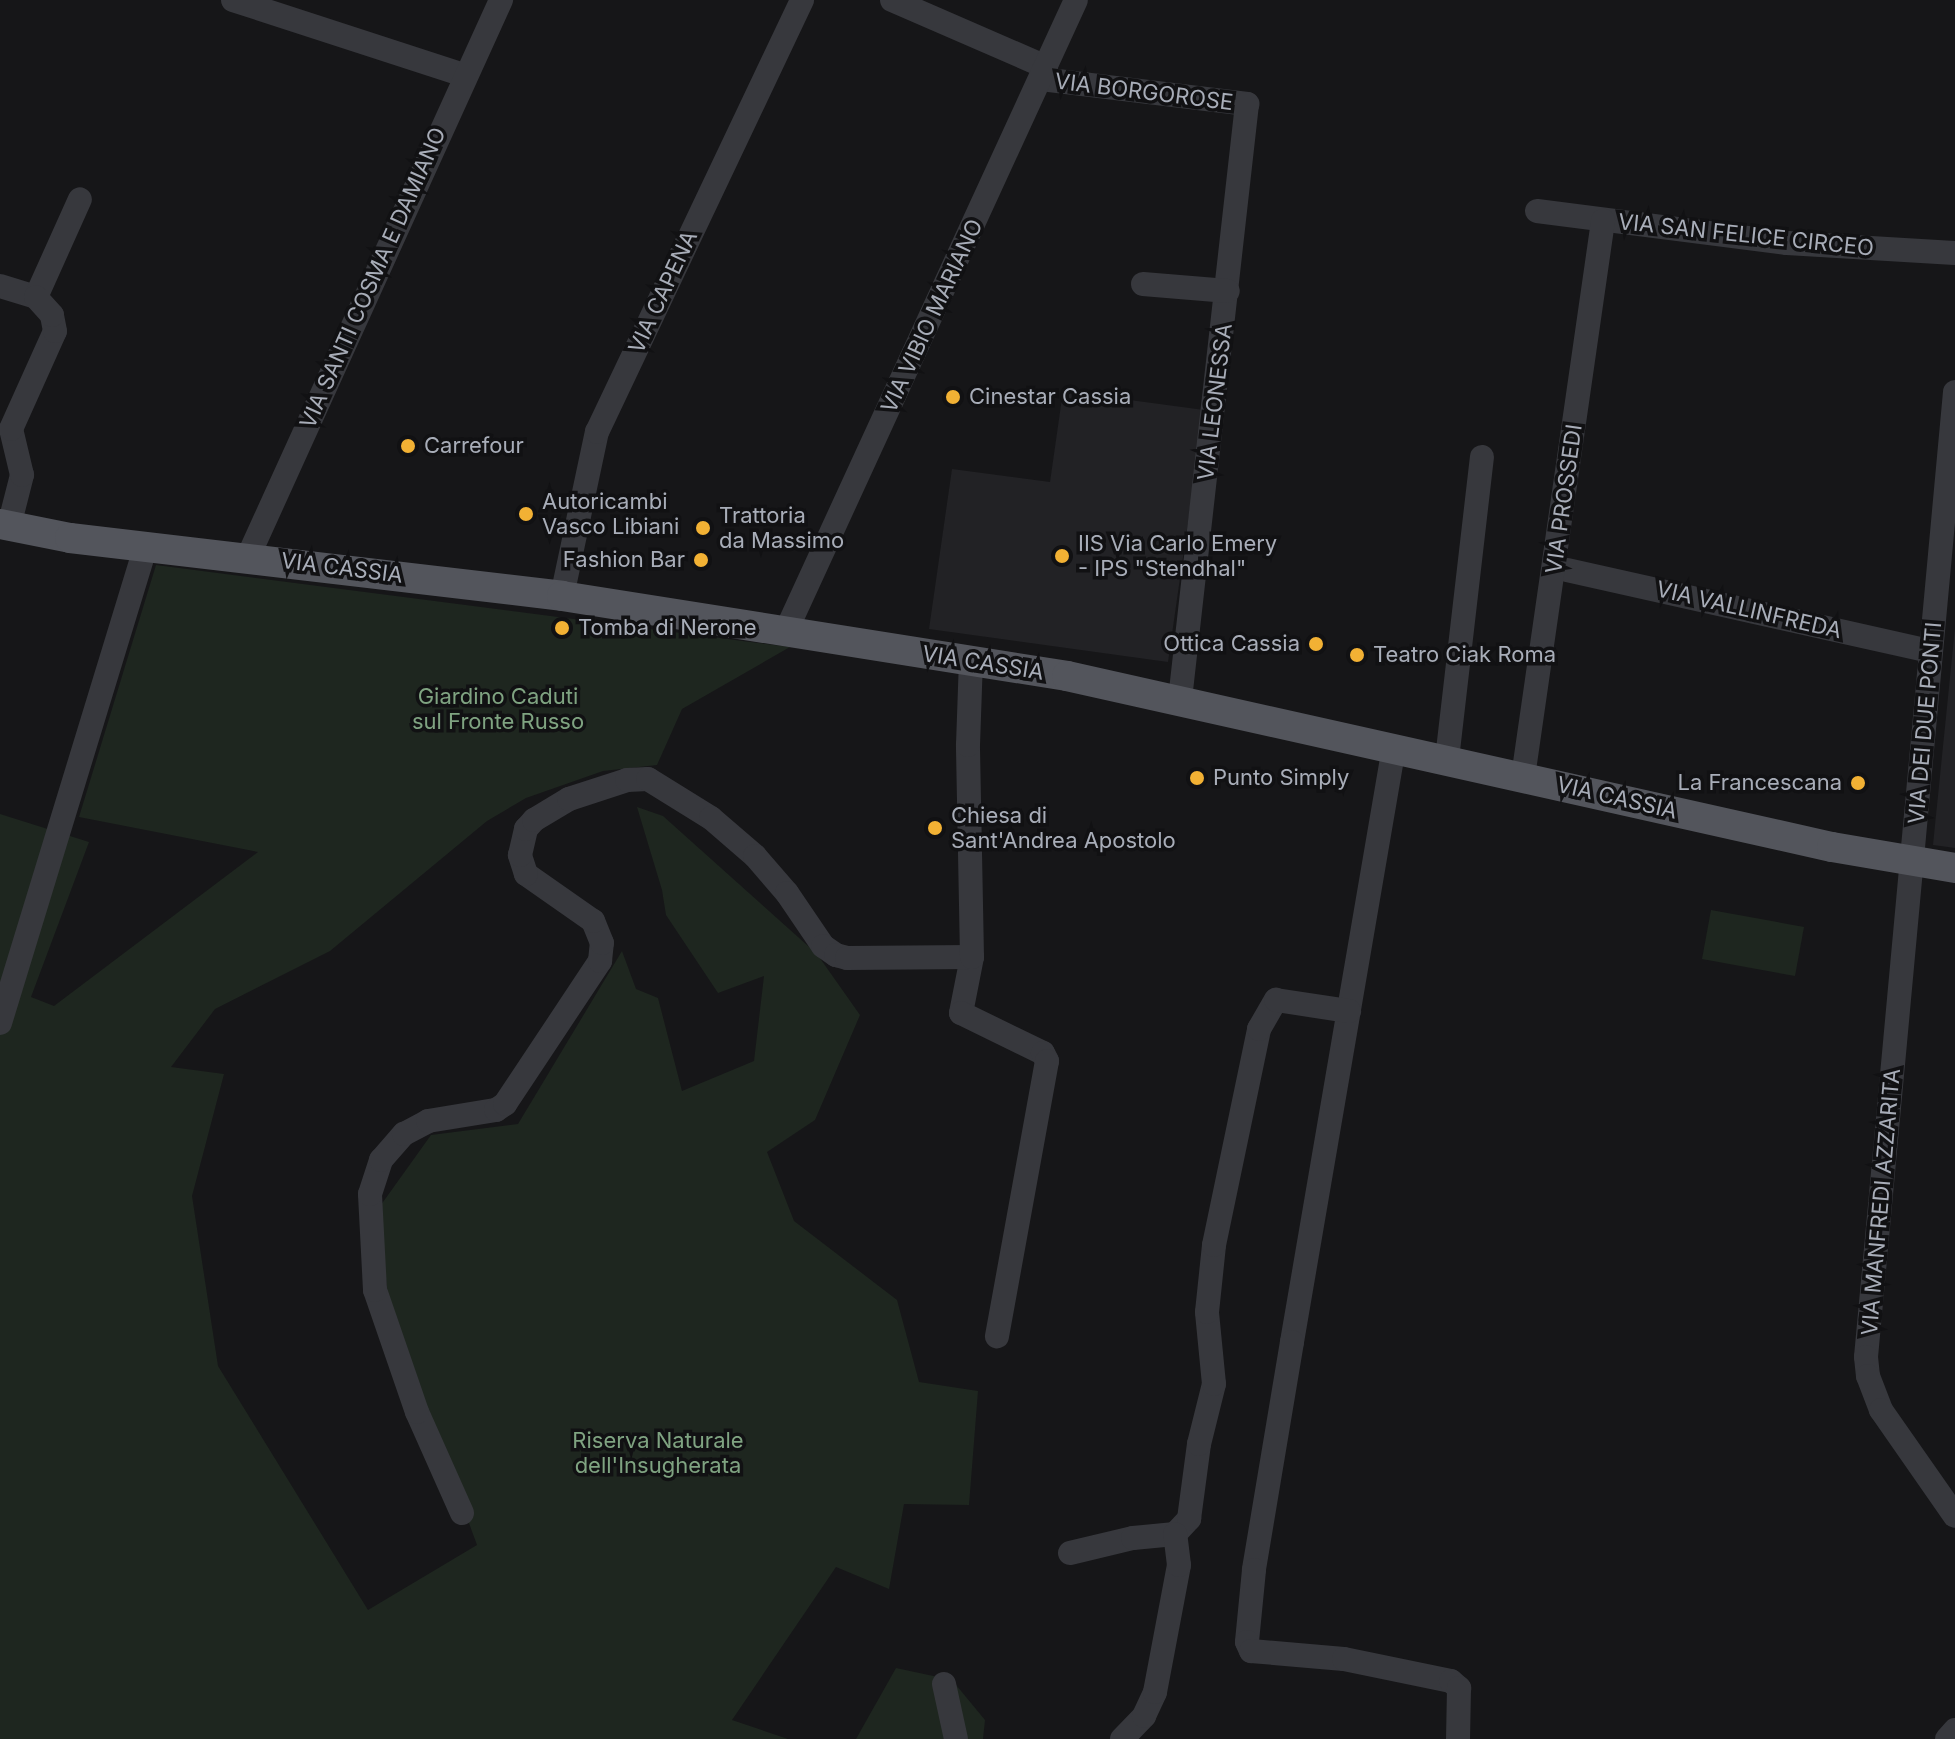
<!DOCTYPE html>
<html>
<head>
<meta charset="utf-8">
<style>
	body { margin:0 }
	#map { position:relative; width:1955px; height:1739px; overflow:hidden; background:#161618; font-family:Inter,sans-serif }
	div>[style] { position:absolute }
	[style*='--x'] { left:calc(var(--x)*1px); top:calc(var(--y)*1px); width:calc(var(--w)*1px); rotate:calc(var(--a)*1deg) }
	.built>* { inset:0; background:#222225 }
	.green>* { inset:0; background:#1e261f }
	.minor>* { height:24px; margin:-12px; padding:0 12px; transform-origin:12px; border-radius:12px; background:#37383d }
	.major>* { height:30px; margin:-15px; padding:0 15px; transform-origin:15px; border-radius:15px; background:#53555c }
	.dots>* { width:22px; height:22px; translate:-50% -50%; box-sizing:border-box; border:4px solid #111113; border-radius:50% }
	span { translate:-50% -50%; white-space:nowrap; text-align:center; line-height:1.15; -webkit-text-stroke:7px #111113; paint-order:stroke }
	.street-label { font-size:22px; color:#a8adb8 }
	.poi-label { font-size:22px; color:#a8adb8 }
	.left { translate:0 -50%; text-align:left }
	.right { translate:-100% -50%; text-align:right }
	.park-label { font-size:22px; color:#7fa381 }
</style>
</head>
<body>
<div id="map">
	<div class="built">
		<div style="clip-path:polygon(1063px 391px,1204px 410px,1168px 662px,929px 629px,952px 469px,1050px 482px)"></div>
		<div style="clip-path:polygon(1955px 628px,1955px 848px,1933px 845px)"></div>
	</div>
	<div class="green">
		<div style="clip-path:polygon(156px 565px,790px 647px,682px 709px,657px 765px,603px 771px,526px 798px,487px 821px,330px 951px,215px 1009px,171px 1067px,224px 1074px,192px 1196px,218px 1366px,368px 1610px,477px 1545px,389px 1305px,378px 1209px,431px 1135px,518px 1124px,622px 951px,636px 989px,658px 998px,682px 1091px,754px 1061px,764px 976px,718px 993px,666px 915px,662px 890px,637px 807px,663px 816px,817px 954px,860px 1015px,815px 1120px,767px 1152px,794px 1221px,897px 1300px,919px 1382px,978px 1391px,969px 1505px,904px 1504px,889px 1589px,836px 1567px,732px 1720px,788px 1739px,0 1739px,0 814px,89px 842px,31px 997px,54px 1006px,258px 852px,79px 817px)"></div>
		<div style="clip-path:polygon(1711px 910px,1804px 927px,1795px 976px,1702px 959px)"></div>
		<div style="clip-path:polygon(896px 1668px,952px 1680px,985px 1720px,983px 1739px,856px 1739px)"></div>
	</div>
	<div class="minor">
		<div style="--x:233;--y:0;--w:243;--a:18"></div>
		<div style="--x:892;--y:0;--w:168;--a:23.5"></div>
		<div style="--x:1041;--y:79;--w:208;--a:6.9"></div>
		<div style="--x:1247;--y:104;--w:599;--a:96.42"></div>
		<div style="--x:1537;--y:211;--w:252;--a:7.3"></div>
		<div style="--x:1787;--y:243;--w:168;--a:3.4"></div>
		<div style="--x:1143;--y:284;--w:85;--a:4.7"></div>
		<div style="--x:0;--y:286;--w:38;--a:17"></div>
		<div style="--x:36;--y:297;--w:107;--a:-65.8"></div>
		<div style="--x:1955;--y:392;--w:969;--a:95.27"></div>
		<div style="--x:1866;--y:1357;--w:19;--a:84"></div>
		<div style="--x:1868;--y:1376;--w:36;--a:69"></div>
		<div style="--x:1881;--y:1410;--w:129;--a:55.1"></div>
		<div style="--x:9;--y:526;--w:53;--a:-75.7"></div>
		<div style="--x:22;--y:475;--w:47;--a:-103.4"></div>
		<div style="--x:11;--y:429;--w:107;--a:-65.8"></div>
		<div style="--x:55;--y:331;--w:16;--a:-101"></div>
		<div style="--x:52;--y:315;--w:24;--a:-132"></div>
		<div style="--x:248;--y:557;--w:612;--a:-65.57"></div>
		<div style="--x:1567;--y:570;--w:372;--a:12.6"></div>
		<div style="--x:562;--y:596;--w:168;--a:-78"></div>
		<div style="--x:597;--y:432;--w:478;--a:-64.6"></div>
		<div style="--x:786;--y:631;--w:694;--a:-65.32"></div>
		<div style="--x:1394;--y:747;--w:604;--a:99.73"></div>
		<div style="--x:1292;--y:1342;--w:231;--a:99.5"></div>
		<div style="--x:1254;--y:1570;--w:72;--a:95.6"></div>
		<div style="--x:1247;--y:1642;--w:10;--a:66"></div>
		<div style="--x:1251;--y:1651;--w:93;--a:4.9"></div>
		<div style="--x:1344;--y:1659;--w:109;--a:11.6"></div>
		<div style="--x:1451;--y:1681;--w:11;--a:41"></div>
		<div style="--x:1459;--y:1688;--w:51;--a:91.1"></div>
		<div style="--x:1447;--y:759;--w:304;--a:-83.4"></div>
		<div style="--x:1523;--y:777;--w:562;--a:-81.81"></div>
		<div style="--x:972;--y:957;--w:57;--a:101.1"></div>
		<div style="--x:961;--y:1013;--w:91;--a:26"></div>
		<div style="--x:1043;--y:1053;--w:9;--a:63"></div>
		<div style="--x:1047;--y:1061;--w:280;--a:100.3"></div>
		<div style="--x:0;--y:1023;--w:499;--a:-73"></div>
		<div style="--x:462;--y:1513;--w:111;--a:-114"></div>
		<div style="--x:417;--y:1412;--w:129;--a:-109"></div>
		<div style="--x:375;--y:1290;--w:96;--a:-93"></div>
		<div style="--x:370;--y:1194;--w:36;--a:-72"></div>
		<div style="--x:381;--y:1160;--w:35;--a:-49"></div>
		<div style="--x:404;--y:1134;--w:27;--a:-28"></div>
		<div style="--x:428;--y:1121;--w:69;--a:-9.2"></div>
		<div style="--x:496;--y:1110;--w:11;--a:-34"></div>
		<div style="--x:505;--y:1104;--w:172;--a:-56.4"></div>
		<div style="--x:600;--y:961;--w:18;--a:-84"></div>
		<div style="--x:602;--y:943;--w:24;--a:-112"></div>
		<div style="--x:593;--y:921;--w:82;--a:-145"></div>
		<div style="--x:526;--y:874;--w:20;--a:-108"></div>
		<div style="--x:520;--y:855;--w:27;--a:-77"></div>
		<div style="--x:526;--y:829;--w:12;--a:-48"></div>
		<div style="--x:534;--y:820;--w:41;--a:-31"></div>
		<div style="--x:569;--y:799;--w:61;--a:-18.1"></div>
		<div style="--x:627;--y:780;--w:21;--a:-3"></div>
		<div style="--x:648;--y:779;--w:74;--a:31.8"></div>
		<div style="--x:711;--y:818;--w:58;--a:40.8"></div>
		<div style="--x:755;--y:856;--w:49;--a:49.1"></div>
		<div style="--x:787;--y:893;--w:64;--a:55.8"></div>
		<div style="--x:823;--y:946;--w:16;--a:35"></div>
		<div style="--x:836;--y:955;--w:11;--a:15"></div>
		<div style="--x:847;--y:958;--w:125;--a:-0.5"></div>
		<div style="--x:972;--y:957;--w:212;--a:-91.1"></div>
		<div style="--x:968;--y:745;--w:84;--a:-88"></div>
		<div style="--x:1070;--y:1553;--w:65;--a:-13.4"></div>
		<div style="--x:1133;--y:1538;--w:42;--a:-5.4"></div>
		<div style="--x:1175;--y:1534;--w:21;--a:-47"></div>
		<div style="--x:1189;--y:1519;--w:76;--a:-82.4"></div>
		<div style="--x:1199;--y:1444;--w:62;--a:-76"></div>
		<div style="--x:1214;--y:1384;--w:72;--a:-95.6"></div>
		<div style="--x:1207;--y:1312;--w:67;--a:-84"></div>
		<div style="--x:1214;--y:1245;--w:221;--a:-78.2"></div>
		<div style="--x:1259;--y:1029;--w:34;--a:-60"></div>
		<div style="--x:1276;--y:1000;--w:74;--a:8.6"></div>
		<div style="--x:944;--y:1684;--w:56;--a:77.7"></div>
		<div style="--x:1122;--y:1739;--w:32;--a:-46"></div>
		<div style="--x:1144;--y:1716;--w:26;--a:-65"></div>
		<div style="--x:1155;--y:1692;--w:129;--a:-79.3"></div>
		<div style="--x:1179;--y:1565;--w:31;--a:-97"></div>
		<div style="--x:1947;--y:1739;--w:12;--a:-48"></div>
	</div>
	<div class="major">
		<div style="--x:0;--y:524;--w:71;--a:11.3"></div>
		<div style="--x:70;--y:538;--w:495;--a:6.7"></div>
		<div style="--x:562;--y:596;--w:511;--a:9"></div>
		<div style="--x:1067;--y:676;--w:784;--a:12.6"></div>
		<div style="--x:1832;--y:847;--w:125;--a:9.7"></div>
	</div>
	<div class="dots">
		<div style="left:953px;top:397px;background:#f2b134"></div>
		<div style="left:408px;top:446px;background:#f2b134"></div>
		<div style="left:526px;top:514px;background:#f2b134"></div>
		<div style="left:703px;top:528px;background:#f2b134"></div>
		<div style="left:1062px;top:556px;background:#f2b134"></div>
		<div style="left:701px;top:560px;background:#f2b134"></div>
		<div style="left:562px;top:628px;background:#f2b134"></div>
		<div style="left:1316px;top:644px;background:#f2b134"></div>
		<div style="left:1357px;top:655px;background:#f2b134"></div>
		<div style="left:1197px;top:778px;background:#f2b134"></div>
		<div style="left:1858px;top:783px;background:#f2b134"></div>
		<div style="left:935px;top:828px;background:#f2b134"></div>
	</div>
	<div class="street-label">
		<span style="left:1144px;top:92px;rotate:7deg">VIA BORGOROSE</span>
		<span style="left:1746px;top:235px;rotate:6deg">VIA SAN FELICE CIRCEO</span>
		<span style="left:373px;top:278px;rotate:-66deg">VIA SANTI COSMA E DAMIANO</span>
		<span style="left:663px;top:292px;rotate:-65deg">VIA CAPENA</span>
		<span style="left:932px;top:316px;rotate:-65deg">VIA VIBIO MARIANO</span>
		<span style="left:1215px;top:402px;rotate:-83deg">VIA LEONESSA</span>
		<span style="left:1564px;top:499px;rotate:-82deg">VIA PROSSEDI</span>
		<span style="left:342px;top:568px;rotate:7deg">VIA CASSIA</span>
		<span style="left:1749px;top:610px;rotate:13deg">VIA VALLINFREDA</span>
		<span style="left:983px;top:663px;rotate:9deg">VIA CASSIA</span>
		<span style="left:1925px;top:723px;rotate:-85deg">VIA DEI DUE PONTI</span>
		<span style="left:1617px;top:798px;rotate:13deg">VIA CASSIA</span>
		<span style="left:1881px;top:1202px;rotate:-85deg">VIA MANFREDI AZZARITA</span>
	</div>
	<div class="poi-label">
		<span class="left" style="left:969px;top:397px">Cinestar Cassia</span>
		<span class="left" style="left:424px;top:446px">Carrefour</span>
		<span class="left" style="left:542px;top:514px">Autoricambi<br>Vasco Libiani</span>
		<span class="left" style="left:719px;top:528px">Trattoria<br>da Massimo</span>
		<span class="left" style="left:1078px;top:556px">IIS Via Carlo Emery<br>- IPS "Stendhal"</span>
		<span class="right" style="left:685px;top:560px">Fashion Bar</span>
		<span class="left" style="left:578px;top:628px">Tomba di Nerone</span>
		<span class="right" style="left:1300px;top:644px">Ottica Cassia</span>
		<span class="left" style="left:1373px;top:655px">Teatro Ciak Roma</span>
		<span class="left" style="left:1213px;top:778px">Punto Simply</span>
		<span class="right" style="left:1842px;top:783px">La Francescana</span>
		<span class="left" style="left:951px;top:828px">Chiesa di<br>Sant'Andrea Apostolo</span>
	</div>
	<div class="park-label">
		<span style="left:498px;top:709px">Giardino Caduti<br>sul Fronte Russo</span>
		<span style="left:658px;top:1453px">Riserva Naturale<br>dell'Insugherata</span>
	</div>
</div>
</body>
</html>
